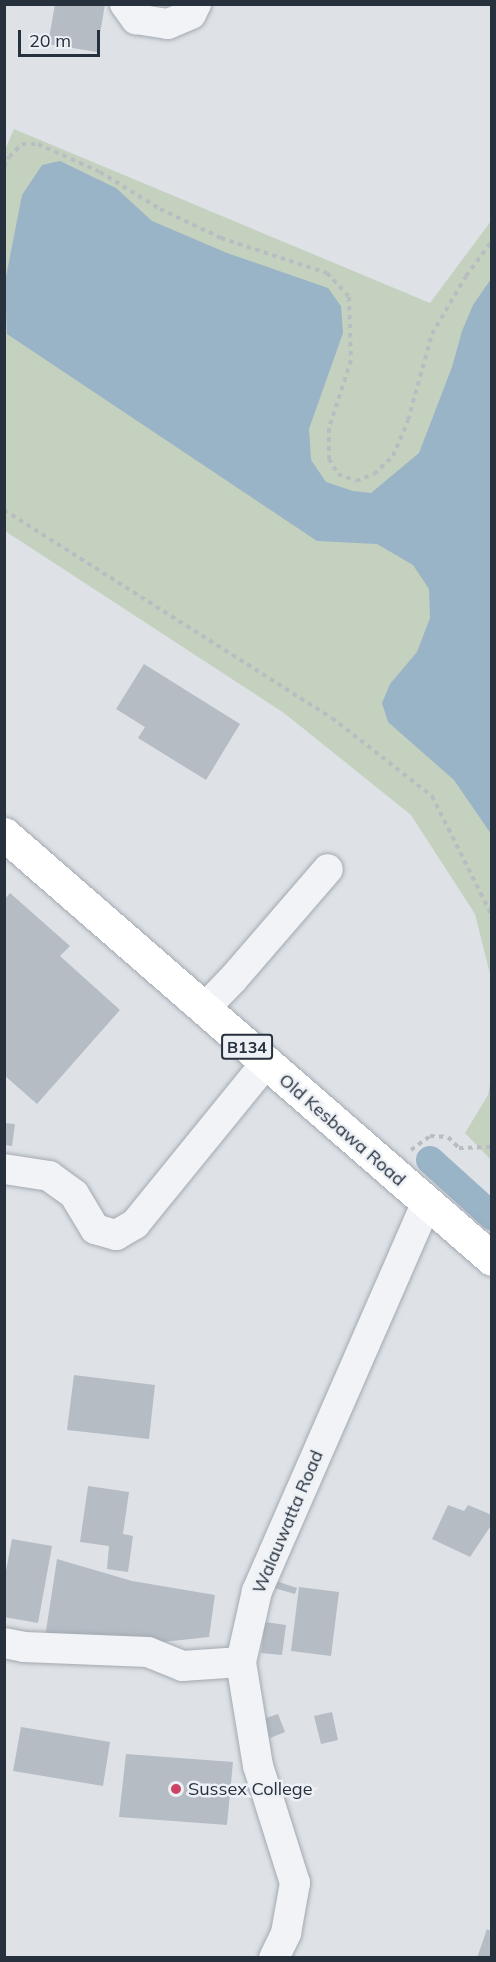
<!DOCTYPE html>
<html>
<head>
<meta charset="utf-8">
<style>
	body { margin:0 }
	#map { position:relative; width:496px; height:1962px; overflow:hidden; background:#dee2e7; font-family:Mulish,sans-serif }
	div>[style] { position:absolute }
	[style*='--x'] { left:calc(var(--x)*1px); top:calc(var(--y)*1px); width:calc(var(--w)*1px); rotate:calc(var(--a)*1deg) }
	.green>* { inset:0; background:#c5d1bf }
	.water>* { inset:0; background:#99b3c7 }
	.canal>* { height:28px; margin:-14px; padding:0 14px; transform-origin:14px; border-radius:14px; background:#99b3c7 }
	.building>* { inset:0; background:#b5bcc4 }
	.path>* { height:4px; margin-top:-2px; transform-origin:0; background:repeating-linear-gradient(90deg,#b8bdc2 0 4.5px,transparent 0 9px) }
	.roads { filter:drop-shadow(0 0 2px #a3a9b1) drop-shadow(0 0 2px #a3a9b1) }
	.minor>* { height:30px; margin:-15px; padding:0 15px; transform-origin:15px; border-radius:15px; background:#f1f3f6 }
	.major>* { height:33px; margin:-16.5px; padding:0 16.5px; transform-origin:16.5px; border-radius:16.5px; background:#fff }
	.dots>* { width:16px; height:16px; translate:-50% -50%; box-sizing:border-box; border:3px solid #edf1f5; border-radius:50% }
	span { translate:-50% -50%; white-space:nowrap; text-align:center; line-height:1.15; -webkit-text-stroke:5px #edf1f5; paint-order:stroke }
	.shield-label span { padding:2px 4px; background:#edf1f5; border:2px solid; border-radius:4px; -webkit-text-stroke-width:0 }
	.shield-label { font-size:16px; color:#27313e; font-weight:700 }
	.street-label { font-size:18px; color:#27313e }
	.poi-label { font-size:18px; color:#27313e }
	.left { translate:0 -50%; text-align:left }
	.frame { position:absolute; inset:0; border:6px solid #27313e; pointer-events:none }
	.scale { position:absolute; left:18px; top:30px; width:82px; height:27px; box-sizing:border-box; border:3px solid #27313e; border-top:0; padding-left:8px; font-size:18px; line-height:21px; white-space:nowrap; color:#27313e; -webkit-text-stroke:4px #edf1f5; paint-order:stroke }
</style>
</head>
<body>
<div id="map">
	<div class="green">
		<div style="clip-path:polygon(14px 129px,430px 303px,491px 221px,491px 978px,475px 914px,411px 815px,284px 713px,5px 531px,4px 152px)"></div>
		<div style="clip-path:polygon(491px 1078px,491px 1160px,465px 1133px,488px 1095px)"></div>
	</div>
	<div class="water">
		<div style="clip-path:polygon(60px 161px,116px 188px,152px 221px,227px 253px,328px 288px,341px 306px,343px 333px,309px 429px,311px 460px,326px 482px,353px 491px,371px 493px,419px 453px,452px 367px,462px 331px,473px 305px,491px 279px,491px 834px,454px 780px,388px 722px,382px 703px,390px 684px,417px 652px,430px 618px,429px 589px,413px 565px,377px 544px,317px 541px,7px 334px,5px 282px,22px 195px,42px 165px)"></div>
	</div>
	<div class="canal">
		<div style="--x:430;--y:1160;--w:84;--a:42.1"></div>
	</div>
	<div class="building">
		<div style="clip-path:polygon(55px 4px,105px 4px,97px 52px,48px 44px)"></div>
		<div style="clip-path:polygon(144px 664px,240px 724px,206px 780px,138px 738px,145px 727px,116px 709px)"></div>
		<div style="clip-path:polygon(10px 893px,70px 946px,60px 956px,120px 1010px,37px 1104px,4px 1075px,4px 900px)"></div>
		<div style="clip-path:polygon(4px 1123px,15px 1124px,12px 1146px,4px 1145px)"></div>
		<div style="clip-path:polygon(74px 1375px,155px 1385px,149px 1439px,67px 1430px)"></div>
		<div style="clip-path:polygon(88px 1486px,129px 1492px,123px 1534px,133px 1536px,128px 1572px,107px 1569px,109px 1546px,80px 1542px)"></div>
		<div style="clip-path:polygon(448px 1505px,464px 1511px,468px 1505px,492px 1515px,492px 1524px,470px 1557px,432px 1539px)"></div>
		<div style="clip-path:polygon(12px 1539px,52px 1546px,38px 1623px,4px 1617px,4px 1581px)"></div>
		<div style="clip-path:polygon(57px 1559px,132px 1581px,215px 1595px,209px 1637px,126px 1646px,44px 1644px)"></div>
		<div style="clip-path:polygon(276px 1581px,297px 1588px,295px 1594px,274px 1588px)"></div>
		<div style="clip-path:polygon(299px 1587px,339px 1592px,331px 1656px,291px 1651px)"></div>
		<div style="clip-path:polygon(265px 1622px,286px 1625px,282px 1655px,261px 1653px)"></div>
		<div style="clip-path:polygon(332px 1712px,338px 1740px,321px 1744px,314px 1716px)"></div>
		<div style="clip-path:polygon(278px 1714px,285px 1732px,270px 1738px,263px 1719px)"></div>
		<div style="clip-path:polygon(21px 1727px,110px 1742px,103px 1786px,13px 1771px)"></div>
		<div style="clip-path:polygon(126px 1754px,233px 1762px,227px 1825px,119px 1817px)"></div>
		<div style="clip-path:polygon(487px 1929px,492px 1932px,492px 1958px,477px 1958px)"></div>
	</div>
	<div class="path">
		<div style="--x:4;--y:167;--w:11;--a:-63"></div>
		<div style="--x:9;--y:157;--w:18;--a:-45"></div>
		<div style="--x:22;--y:144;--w:16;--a:0"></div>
		<div style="--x:38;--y:144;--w:68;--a:24.3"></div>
		<div style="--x:100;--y:172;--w:70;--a:31.7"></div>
		<div style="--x:160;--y:209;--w:68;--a:25.4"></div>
		<div style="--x:221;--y:238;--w:112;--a:18.3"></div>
		<div style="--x:327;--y:273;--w:33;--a:47"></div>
		<div style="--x:349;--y:297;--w:63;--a:88.2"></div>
		<div style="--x:351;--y:360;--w:71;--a:107.9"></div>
		<div style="--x:329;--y:428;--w:31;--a:90"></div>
		<div style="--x:329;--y:459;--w:17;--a:59"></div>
		<div style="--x:338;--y:474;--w:19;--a:21"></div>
		<div style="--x:356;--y:481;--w:19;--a:-21"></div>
		<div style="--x:374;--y:474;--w:26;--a:-43"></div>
		<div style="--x:393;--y:456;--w:39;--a:-67"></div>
		<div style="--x:408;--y:420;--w:89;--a:-74.4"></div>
		<div style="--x:432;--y:334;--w:67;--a:-59.6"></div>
		<div style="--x:466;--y:276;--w:44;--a:-53.4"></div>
		<div style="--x:4;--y:510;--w:388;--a:32.4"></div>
		<div style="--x:332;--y:718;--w:127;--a:38"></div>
		<div style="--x:432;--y:796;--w:134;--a:63.4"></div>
		<div style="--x:411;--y:1150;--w:24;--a:-36"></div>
		<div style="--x:430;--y:1136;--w:18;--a:3"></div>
		<div style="--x:448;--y:1137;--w:16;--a:45"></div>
		<div style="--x:459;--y:1148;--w:31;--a:-2"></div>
		<div style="--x:490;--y:1147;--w:4;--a:-56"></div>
	</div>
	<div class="roads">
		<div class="minor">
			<div style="--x:125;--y:4;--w:19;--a:54"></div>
			<div style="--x:136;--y:19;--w:32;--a:9"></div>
			<div style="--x:168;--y:24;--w:25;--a:-23"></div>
			<div style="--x:191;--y:14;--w:11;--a:-63"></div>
			<div style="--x:204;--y:1009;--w:42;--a:-46"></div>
			<div style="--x:233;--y:979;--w:145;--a:-49.2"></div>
			<div style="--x:4;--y:1169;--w:46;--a:8.8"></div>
			<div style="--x:49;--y:1176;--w:31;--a:36"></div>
			<div style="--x:74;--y:1194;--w:41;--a:59"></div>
			<div style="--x:95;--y:1229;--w:22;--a:16"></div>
			<div style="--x:116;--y:1235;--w:22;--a:-30"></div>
			<div style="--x:135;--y:1224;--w:208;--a:-50.9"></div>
			<div style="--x:4;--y:1643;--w:20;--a:11"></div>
			<div style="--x:24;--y:1647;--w:124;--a:2.3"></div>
			<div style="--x:148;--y:1652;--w:37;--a:22"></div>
			<div style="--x:182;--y:1666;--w:59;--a:-3.9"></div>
			<div style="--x:274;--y:1958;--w:28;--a:-64"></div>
			<div style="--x:286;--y:1933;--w:51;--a:-79.8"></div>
			<div style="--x:295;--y:1883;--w:123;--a:-107.5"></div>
			<div style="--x:258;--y:1766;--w:105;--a:-99.3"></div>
			<div style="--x:241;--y:1662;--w:73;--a:-77.3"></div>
			<div style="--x:257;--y:1591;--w:422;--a:-66.4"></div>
		</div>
		<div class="major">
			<div style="--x:4;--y:834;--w:647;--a:41.05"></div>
		</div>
	</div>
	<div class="dots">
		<div style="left:176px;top:1789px;background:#cc4463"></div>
	</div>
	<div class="shield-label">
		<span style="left:247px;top:1047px">B134</span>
	</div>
	<div class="street-label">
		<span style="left:342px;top:1130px;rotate:41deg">Old Kesbawa Road</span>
		<span style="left:288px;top:1522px;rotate:-67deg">Walauwatta Road</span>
	</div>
	<div class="poi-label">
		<span class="left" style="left:188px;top:1789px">Sussex College</span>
	</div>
	<div class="frame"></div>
	<div class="scale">20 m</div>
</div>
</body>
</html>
